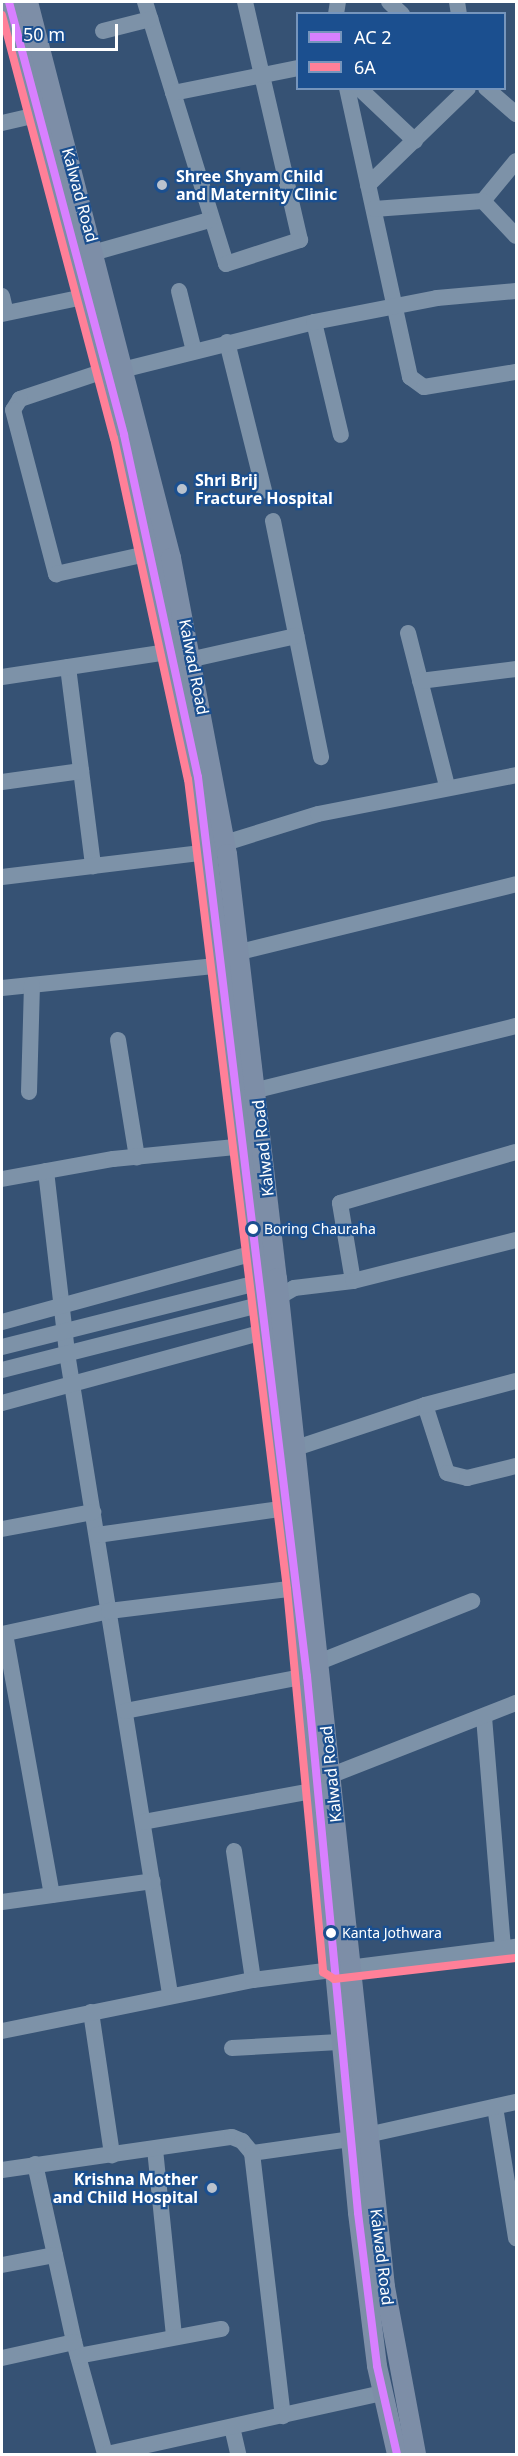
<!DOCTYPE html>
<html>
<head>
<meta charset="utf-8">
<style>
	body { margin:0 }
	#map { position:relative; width:518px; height:2456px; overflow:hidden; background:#365274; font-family:"Noto Sans",sans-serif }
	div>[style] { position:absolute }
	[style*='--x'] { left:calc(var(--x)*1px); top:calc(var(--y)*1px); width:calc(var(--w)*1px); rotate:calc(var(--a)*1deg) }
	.minor>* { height:16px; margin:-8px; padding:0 8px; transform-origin:8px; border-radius:8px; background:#7d92a8 }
	.major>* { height:20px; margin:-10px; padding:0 10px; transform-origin:10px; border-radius:10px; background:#7d8ea7 }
	.bus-1>* { height:8px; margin:-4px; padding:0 4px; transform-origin:4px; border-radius:4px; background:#d880ff }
	.bus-2>* { height:8px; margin:-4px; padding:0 4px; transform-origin:4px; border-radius:4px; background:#ff8098 }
	.dots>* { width:16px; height:16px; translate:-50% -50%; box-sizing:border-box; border:3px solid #1b4f8f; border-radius:50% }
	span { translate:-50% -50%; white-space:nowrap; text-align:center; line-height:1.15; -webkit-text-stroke:4.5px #1b4f8f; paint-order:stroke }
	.bus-label { font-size:14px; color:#fff }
	.left { translate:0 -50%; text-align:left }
	.poi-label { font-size:16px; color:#fff; font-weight:700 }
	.right { translate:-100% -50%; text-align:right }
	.street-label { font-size:16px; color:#fff }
	.frame { position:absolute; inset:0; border:3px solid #fff; pointer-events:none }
	.legend { position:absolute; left:296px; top:12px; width:210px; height:78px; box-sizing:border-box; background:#1b4f8f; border:2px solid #7695bc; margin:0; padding:8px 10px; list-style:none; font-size:18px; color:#fff }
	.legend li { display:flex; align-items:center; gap:12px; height:30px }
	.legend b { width:30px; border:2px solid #7695bc }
	.scale { position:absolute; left:12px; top:24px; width:106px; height:27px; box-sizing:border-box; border:3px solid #fff; border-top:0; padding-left:8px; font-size:18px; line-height:21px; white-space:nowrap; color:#fff; -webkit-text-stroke:4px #1b4f8f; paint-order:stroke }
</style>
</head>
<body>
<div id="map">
	<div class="minor">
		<div style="--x:145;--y:2;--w:274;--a:72.8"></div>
		<div style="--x:226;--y:264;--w:78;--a:-18"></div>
		<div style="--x:300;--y:240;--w:244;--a:-103"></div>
		<div style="--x:389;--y:2;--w:18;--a:43"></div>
		<div style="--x:457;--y:2;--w:12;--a:81"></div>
		<div style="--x:336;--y:14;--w:12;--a:-81"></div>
		<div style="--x:103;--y:31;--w:49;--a:-14.3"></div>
		<div style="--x:347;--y:88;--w:296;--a:77.7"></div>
		<div style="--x:410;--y:377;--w:17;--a:36"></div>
		<div style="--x:424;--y:387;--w:93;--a:-9.3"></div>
		<div style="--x:359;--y:88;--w:77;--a:43.4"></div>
		<div style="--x:486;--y:88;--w:40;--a:41"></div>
		<div style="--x:173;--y:93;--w:127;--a:-11.3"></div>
		<div style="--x:2;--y:123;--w:40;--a:-13"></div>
		<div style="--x:368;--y:185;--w:139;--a:-44.1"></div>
		<div style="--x:483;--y:201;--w:52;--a:-50.5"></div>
		<div style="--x:374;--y:209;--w:109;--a:-4.2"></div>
		<div style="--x:483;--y:201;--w:48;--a:46.7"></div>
		<div style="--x:96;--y:252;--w:118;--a:-15.7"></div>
		<div style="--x:179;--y:291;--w:62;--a:76"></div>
		<div style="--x:2;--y:296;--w:17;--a:77"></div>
		<div style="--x:2;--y:314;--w:88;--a:-11.8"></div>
		<div style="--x:314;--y:322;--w:116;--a:76.6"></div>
		<div style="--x:227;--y:342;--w:153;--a:76"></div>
		<div style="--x:126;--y:369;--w:194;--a:-14"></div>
		<div style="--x:314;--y:322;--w:125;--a:-11"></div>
		<div style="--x:437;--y:298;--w:79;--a:-5.1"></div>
		<div style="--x:107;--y:370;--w:92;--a:161.6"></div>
		<div style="--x:20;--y:399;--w:13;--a:122"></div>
		<div style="--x:13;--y:410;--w:170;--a:75.3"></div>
		<div style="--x:56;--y:574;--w:97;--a:-12.5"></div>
		<div style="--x:273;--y:521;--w:241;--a:78.5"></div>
		<div style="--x:408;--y:633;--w:158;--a:75.7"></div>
		<div style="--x:193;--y:659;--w:106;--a:-12.6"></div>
		<div style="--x:68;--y:667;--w:201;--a:82.8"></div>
		<div style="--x:2;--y:677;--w:174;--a:-8.6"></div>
		<div style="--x:420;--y:681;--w:97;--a:-7.1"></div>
		<div style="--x:2;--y:782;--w:80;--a:-7.9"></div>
		<div style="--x:225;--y:843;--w:97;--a:-17.3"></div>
		<div style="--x:318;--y:814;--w:202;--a:-11.1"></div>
		<div style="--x:2;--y:877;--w:209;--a:-6.9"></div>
		<div style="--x:240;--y:952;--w:284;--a:-13.8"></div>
		<div style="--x:2;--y:988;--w:232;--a:-5.9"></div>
		<div style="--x:118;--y:1040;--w:119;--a:80.8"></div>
		<div style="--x:257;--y:1090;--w:267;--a:-13.9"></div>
		<div style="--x:29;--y:1092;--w:107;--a:-88.4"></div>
		<div style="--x:46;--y:1171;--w:183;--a:83.4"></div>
		<div style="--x:67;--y:1353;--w:649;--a:80.87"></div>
		<div style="--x:2;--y:1179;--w:113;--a:-10.2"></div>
		<div style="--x:113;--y:1159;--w:133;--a:-5.6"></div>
		<div style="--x:353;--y:1281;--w:79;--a:-99.5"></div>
		<div style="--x:340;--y:1203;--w:183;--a:-16.2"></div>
		<div style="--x:2;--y:1322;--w:265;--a:-15.3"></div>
		<div style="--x:2;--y:1347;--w:275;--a:-14.1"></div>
		<div style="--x:2;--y:1370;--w:276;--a:-14.2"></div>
		<div style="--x:270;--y:1302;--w:28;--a:-30"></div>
		<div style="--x:294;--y:1288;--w:59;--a:-6.8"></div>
		<div style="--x:353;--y:1281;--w:168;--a:-14.1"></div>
		<div style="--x:2;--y:1403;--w:275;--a:-15.2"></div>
		<div style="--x:425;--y:1405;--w:71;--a:72.1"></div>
		<div style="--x:447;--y:1473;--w:21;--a:14"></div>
		<div style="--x:467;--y:1478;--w:50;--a:-13.8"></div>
		<div style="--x:296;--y:1448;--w:136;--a:-18.4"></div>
		<div style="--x:425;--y:1405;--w:94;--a:-14.8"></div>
		<div style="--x:2;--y:1529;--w:93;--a:-10.6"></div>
		<div style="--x:97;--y:1535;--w:191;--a:-8.1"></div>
		<div style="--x:2;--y:1634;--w:109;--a:-12.1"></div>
		<div style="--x:109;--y:1611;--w:189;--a:-7"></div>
		<div style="--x:5;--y:1634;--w:265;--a:79.8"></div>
		<div style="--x:319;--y:1662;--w:165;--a:-21.7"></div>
		<div style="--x:125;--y:1711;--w:185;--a:-10.9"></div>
		<div style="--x:484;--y:1717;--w:232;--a:85.3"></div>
		<div style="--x:332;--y:1775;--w:198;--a:-21.4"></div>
		<div style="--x:143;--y:1822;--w:178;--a:-10.4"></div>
		<div style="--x:234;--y:1851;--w:130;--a:81.6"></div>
		<div style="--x:2;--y:1902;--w:152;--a:-7.9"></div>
		<div style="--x:91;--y:2012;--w:145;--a:81.6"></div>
		<div style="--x:2;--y:2031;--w:256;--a:-11.5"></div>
		<div style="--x:253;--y:1980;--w:265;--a:-7.2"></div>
		<div style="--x:232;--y:2048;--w:107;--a:-3.2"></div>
		<div style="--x:495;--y:2107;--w:133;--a:80.9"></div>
		<div style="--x:367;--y:2135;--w:153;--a:-12.5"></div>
		<div style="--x:155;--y:2149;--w:189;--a:84.2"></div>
		<div style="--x:252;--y:2153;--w:99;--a:-8.1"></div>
		<div style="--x:35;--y:2164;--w:182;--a:77.6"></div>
		<div style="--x:74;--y:2342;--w:116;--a:74.5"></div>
		<div style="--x:2;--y:2170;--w:232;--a:-8.2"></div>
		<div style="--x:232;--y:2137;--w:11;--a:22"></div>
		<div style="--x:242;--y:2141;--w:16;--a:50"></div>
		<div style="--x:252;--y:2153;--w:265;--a:83.3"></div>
		<div style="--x:2;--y:2265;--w:54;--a:-10.7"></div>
		<div style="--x:78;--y:2356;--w:146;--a:-10.7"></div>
		<div style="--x:2;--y:2358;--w:74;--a:-12.5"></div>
		<div style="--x:232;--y:2427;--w:28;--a:77"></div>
		<div style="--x:107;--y:2454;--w:283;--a:-12.5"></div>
	</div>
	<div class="major">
		<div style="--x:9;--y:2;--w:448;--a:75.1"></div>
		<div style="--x:124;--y:435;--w:222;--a:77"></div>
		<div style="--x:174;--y:651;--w:128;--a:79.2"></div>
		<div style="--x:198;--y:777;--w:906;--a:83.09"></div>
		<div style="--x:307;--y:1676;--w:539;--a:84.57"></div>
		<div style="--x:358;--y:2213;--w:154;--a:82.9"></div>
		<div style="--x:377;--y:2366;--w:90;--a:77.2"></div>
		<div style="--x:28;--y:2;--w:574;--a:75.58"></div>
		<div style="--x:171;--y:558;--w:301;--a:79.3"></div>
		<div style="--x:227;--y:854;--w:427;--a:83.3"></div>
		<div style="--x:277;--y:1278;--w:1015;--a:83.89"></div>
		<div style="--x:385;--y:2287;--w:170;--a:79.5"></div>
	</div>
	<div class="bus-1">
		<div style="--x:9;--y:2;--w:448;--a:75.1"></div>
		<div style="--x:124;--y:435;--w:350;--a:77.8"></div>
		<div style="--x:198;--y:777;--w:906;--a:83.09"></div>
		<div style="--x:307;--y:1676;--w:539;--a:84.57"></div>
		<div style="--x:358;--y:2213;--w:154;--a:82.9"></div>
		<div style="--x:377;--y:2366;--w:90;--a:77.2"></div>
	</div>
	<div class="bus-2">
		<div style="--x:2;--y:15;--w:438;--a:75.2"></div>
		<div style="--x:114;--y:438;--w:349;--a:77.8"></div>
		<div style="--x:188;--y:779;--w:816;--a:83.03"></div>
		<div style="--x:287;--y:1589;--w:385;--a:84.6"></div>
		<div style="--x:323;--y:1972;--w:13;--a:32"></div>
		<div style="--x:334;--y:1979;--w:183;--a:-6.6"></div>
	</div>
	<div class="dots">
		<div style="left:162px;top:185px;background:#b9c2ce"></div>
		<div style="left:182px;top:489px;background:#b9c2ce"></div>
		<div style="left:253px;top:1229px;background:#fff"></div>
		<div style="left:331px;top:1933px;background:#fff"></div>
		<div style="left:212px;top:2188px;background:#b9c2ce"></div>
	</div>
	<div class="bus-label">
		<span class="left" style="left:264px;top:1229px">Boring Chauraha</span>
		<span class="left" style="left:342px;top:1933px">Kanta Jothwara</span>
	</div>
	<div class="poi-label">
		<span class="left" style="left:176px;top:185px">Shree Shyam Child<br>and Maternity Clinic</span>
		<span class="left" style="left:195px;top:489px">Shri Brij<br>Fracture Hospital</span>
		<span class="right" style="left:198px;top:2188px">Krishna Mother<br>and Child Hospital</span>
	</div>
	<div class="street-label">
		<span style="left:80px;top:195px;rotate:75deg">Kalwad Road</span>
		<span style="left:194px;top:667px;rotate:79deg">Kalwad Road</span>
		<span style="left:263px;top:1148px;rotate:-96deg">Kalwad Road</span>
		<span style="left:331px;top:1774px;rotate:-96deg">Kalwad Road</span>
		<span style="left:382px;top:2257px;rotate:83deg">Kalwad Road</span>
	</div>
	<div class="frame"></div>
	<ul class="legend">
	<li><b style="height:8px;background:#d880ff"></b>AC 2</li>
	<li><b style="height:8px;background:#ff8098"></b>6A</li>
	</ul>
	<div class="scale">50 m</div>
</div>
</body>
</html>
